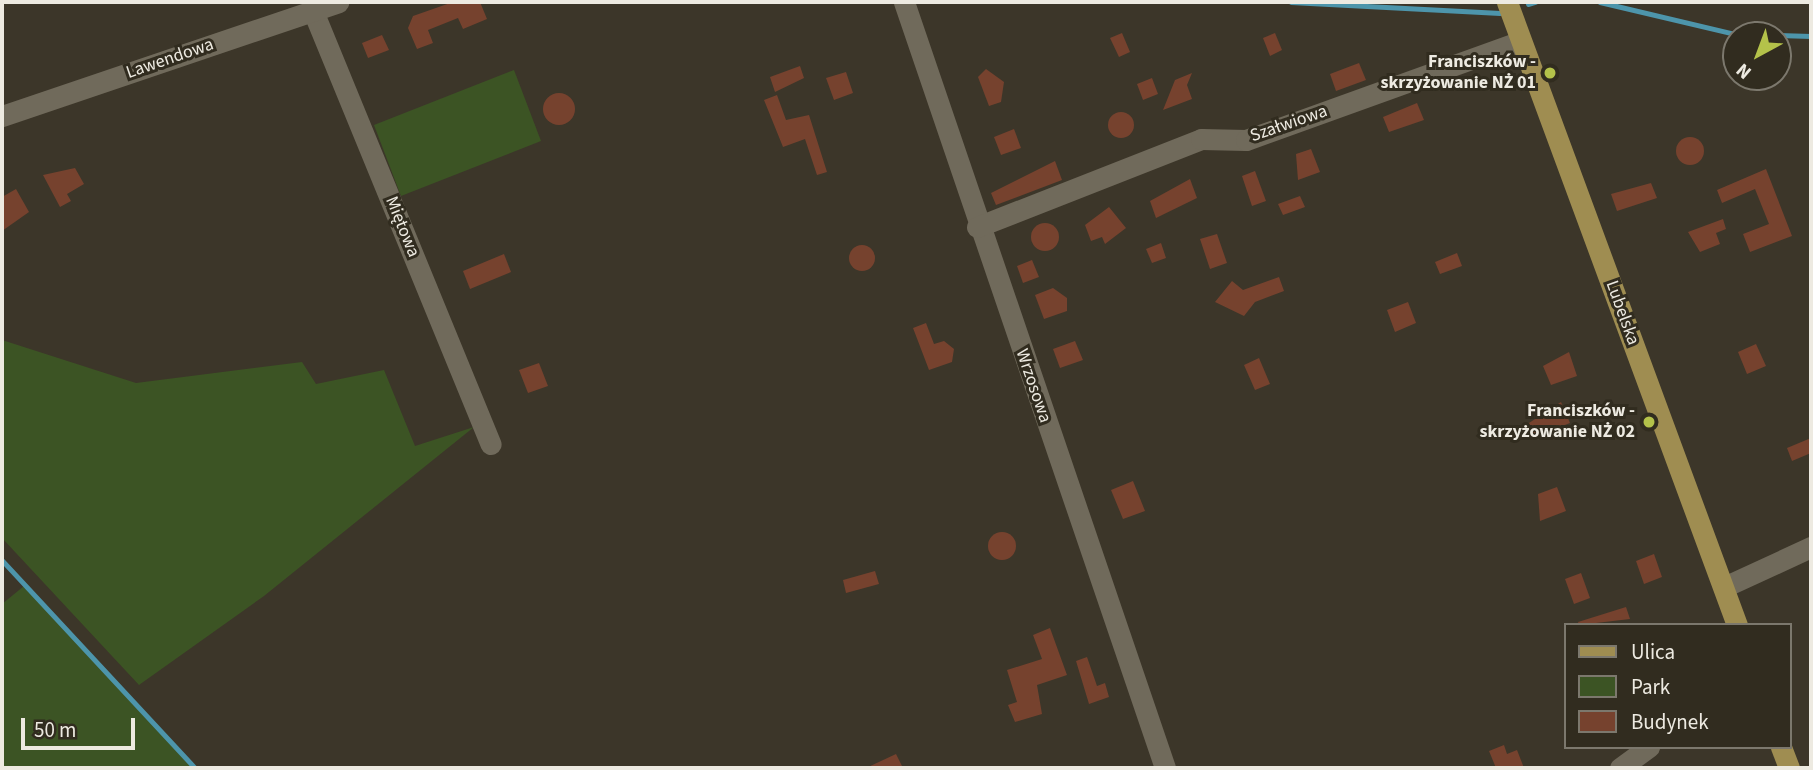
<!DOCTYPE html>
<html>
<head>
<meta charset="utf-8">
<style>
	body { margin:0 }
	#map { position:relative; width:1813px; height:770px; overflow:hidden; background:#3c3629; font-family:"Source Sans 3",sans-serif }
	div>[style] { position:absolute }
	[style*='--x'] { left:calc(var(--x)*1px); top:calc(var(--y)*1px); width:calc(var(--w)*1px); rotate:calc(var(--a)*1deg) }
	.green>* { inset:0; background:#3c5424 }
	.stream>* { height:4.5px; margin:-2.25px; padding:0 2.25px; transform-origin:2.25px; border-radius:2.25px; background:#4d95ab }
	.building>* { inset:0; background:#76422e }
	.round { border-radius:50% }
	.minor>* { height:21px; margin:-10.5px; padding:0 10.5px; transform-origin:10.5px; border-radius:10.5px; background:#706a5b }
	.major>* { height:21px; margin:-10.5px; padding:0 10.5px; transform-origin:10.5px; border-radius:10.5px; background:#9f8d51 }
	.dots>* { width:19px; height:19px; translate:-50% -50%; box-sizing:border-box; border:4px solid #312c1f; border-radius:50% }
	span { translate:-50% -50%; white-space:nowrap; text-align:center; line-height:1.15; -webkit-text-stroke:6px #312c1f; paint-order:stroke }
	.street-label { font-size:18px; color:#edeae1 }
	.poi-label { font-size:18px; color:#edeae1; font-weight:700 }
	.right { translate:-100% -50%; text-align:right }
	.frame { position:absolute; inset:0; border:4px solid #edeae1; pointer-events:none }
	.legend { position:absolute; left:1564px; top:623px; width:228px; height:126px; box-sizing:border-box; background:#312c1f; border:2px solid #7c786d; margin:0; padding:9px 12px; list-style:none; font-size:21px; color:#edeae1 }
	.legend li { display:flex; align-items:center; gap:14px; height:35px }
	.legend b { width:35px; border:2px solid #7c786d }
	.north { position:absolute; left:1722px; top:21px; width:70px; height:70px; box-sizing:border-box; background:#312c1f; border:2px solid #7c786d; border-radius:50%; rotate:221deg; font-size:19px; font-weight:700; line-height:28px; text-align:center; color:#edeae1 }
	.north::after { content:''; display:block; margin:auto; width:24px; height:32px; background:#b4c24a; clip-path:polygon(50% 0,100% 100%,50% 72%,0 100%) }
	.scale { position:absolute; left:21px; top:718px; width:114px; height:32px; box-sizing:border-box; border:4px solid #edeae1; border-top:0; padding-left:9px; font-size:21px; line-height:24px; white-space:nowrap; color:#edeae1; -webkit-text-stroke:5px #312c1f; paint-order:stroke }
</style>
</head>
<body>
<div id="map">
	<div class="green">
		<div style="clip-path:polygon(514px 70px,541px 141px,401px 196px,374px 125px)"></div>
		<div style="clip-path:polygon(2px 340px,136px 383px,302px 362px,316px 384px,384px 370px,415px 446px,474px 427px,264px 596px,139px 685px,2px 538px)"></div>
		<div style="clip-path:polygon(24px 586px,197px 768px,2px 768px,2px 604px)"></div>
	</div>
	<div class="stream">
		<div style="--x:1291;--y:2;--w:209;--a:3"></div>
		<div style="--x:1600;--y:2;--w:139;--a:13.3"></div>
		<div style="--x:1735;--y:34;--w:76;--a:1.5"></div>
		<div style="--x:1528;--y:4;--w:7;--a:-16"></div>
		<div style="--x:2;--y:560;--w:284;--a:47.1"></div>
	</div>
	<div class="building">
		<div style="clip-path:polygon(453px 2px,480px 2px,487px 19px,463px 29px,458px 18px,428px 30px,433px 43px,417px 49px,408px 28px,413px 16px)"></div>
		<div style="clip-path:polygon(1122px 33px,1130px 52px,1119px 57px,1110px 38px)"></div>
		<div style="clip-path:polygon(1275px 33px,1282px 50px,1270px 56px,1263px 38px)"></div>
		<div style="clip-path:polygon(382px 35px,389px 50px,368px 58px,362px 43px)"></div>
		<div style="clip-path:polygon(1359px 63px,1366px 80px,1336px 91px,1330px 74px)"></div>
		<div style="clip-path:polygon(800px 66px,804px 78px,775px 92px,770px 77px)"></div>
		<div style="clip-path:polygon(986px 69px,1004px 82px,1001px 102px,989px 106px,978px 77px)"></div>
		<div style="clip-path:polygon(846px 72px,853px 93px,834px 100px,826px 78px)"></div>
		<div style="clip-path:polygon(1192px 73px,1187px 85px,1192px 99px,1163px 110px,1175px 80px)"></div>
		<div style="clip-path:polygon(1152px 78px,1158px 94px,1143px 100px,1137px 84px)"></div>
		<div class="round" style="left:543px;top:93px;width:32px;height:32px"></div>
		<div style="clip-path:polygon(777px 95px,786px 120px,809px 115px,827px 172px,817px 175px,805px 139px,783px 147px,764px 100px)"></div>
		<div style="clip-path:polygon(1417px 103px,1424px 120px,1389px 132px,1383px 117px)"></div>
		<div class="round" style="left:1108px;top:112px;width:26px;height:26px"></div>
		<div style="clip-path:polygon(1014px 129px,1021px 148px,1001px 155px,994px 137px)"></div>
		<div class="round" style="left:1676px;top:137px;width:28px;height:28px"></div>
		<div style="clip-path:polygon(1311px 149px,1320px 172px,1298px 180px,1296px 154px)"></div>
		<div style="clip-path:polygon(1055px 161px,1062px 180px,996px 205px,991px 193px)"></div>
		<div style="clip-path:polygon(75px 168px,84px 184px,67px 194px,71px 201px,60px 207px,43px 175px)"></div>
		<div style="clip-path:polygon(1766px 169px,1792px 236px,1750px 252px,1743px 234px,1769px 224px,1755px 189px,1722px 203px,1717px 190px)"></div>
		<div style="clip-path:polygon(1255px 171px,1266px 201px,1252px 206px,1242px 176px)"></div>
		<div style="clip-path:polygon(1190px 179px,1197px 198px,1156px 218px,1150px 201px)"></div>
		<div style="clip-path:polygon(1651px 183px,1657px 198px,1617px 211px,1611px 194px)"></div>
		<div style="clip-path:polygon(16px 189px,29px 212px,2px 231px,2px 197px)"></div>
		<div style="clip-path:polygon(1300px 196px,1305px 207px,1283px 215px,1278px 204px)"></div>
		<div style="clip-path:polygon(1109px 207px,1126px 228px,1105px 244px,1102px 237px,1091px 241px,1085px 225px)"></div>
		<div style="clip-path:polygon(1723px 219px,1726px 229px,1716px 233px,1720px 244px,1700px 252px,1688px 232px)"></div>
		<div class="round" style="left:1031px;top:223px;width:28px;height:28px"></div>
		<div style="clip-path:polygon(1217px 234px,1227px 263px,1210px 269px,1200px 239px)"></div>
		<div style="clip-path:polygon(1161px 243px,1166px 258px,1152px 263px,1146px 249px)"></div>
		<div class="round" style="left:849px;top:245px;width:26px;height:26px"></div>
		<div style="clip-path:polygon(1457px 253px,1462px 266px,1440px 274px,1435px 262px)"></div>
		<div style="clip-path:polygon(504px 254px,511px 272px,470px 289px,463px 271px)"></div>
		<div style="clip-path:polygon(1032px 260px,1039px 277px,1023px 283px,1017px 266px)"></div>
		<div style="clip-path:polygon(1279px 277px,1284px 291px,1255px 302px,1244px 316px,1215px 302px,1232px 281px,1243px 290px)"></div>
		<div style="clip-path:polygon(1053px 288px,1067px 298px,1067px 311px,1044px 319px,1035px 295px)"></div>
		<div style="clip-path:polygon(1408px 302px,1416px 323px,1395px 332px,1387px 310px)"></div>
		<div style="clip-path:polygon(926px 323px,934px 344px,944px 341px,954px 349px,952px 362px,929px 370px,913px 328px)"></div>
		<div style="clip-path:polygon(1075px 341px,1083px 360px,1060px 368px,1053px 349px)"></div>
		<div style="clip-path:polygon(1756px 344px,1766px 366px,1747px 374px,1738px 352px)"></div>
		<div style="clip-path:polygon(1569px 352px,1577px 376px,1551px 385px,1543px 366px)"></div>
		<div style="clip-path:polygon(1259px 358px,1270px 384px,1255px 390px,1244px 365px)"></div>
		<div style="clip-path:polygon(539px 363px,548px 386px,528px 393px,519px 370px)"></div>
		<div style="clip-path:polygon(1561px 402px,1570px 423px,1535px 437px,1529px 423px)"></div>
		<div style="clip-path:polygon(1811px 438px,1811px 453px,1792px 461px,1787px 448px)"></div>
		<div style="clip-path:polygon(1133px 481px,1145px 511px,1123px 519px,1111px 490px)"></div>
		<div style="clip-path:polygon(1557px 487px,1566px 511px,1540px 521px,1538px 494px)"></div>
		<div class="round" style="left:988px;top:532px;width:28px;height:28px"></div>
		<div style="clip-path:polygon(1654px 554px,1662px 577px,1644px 584px,1636px 561px)"></div>
		<div style="clip-path:polygon(875px 571px,879px 584px,846px 593px,843px 580px)"></div>
		<div style="clip-path:polygon(1581px 573px,1590px 598px,1574px 604px,1565px 579px)"></div>
		<div style="clip-path:polygon(1626px 607px,1630px 619px,1579px 625px,1578px 622px)"></div>
		<div style="clip-path:polygon(1050px 628px,1067px 675px,1037px 685px,1042px 714px,1015px 722px,1008px 705px,1017px 702px,1007px 670px,1042px 659px,1033px 635px)"></div>
		<div style="clip-path:polygon(1087px 657px,1097px 686px,1105px 683px,1109px 697px,1089px 704px,1076px 661px)"></div>
		<div style="clip-path:polygon(1504px 745px,1507px 754px,1517px 750px,1524px 768px,1496px 768px,1489px 751px)"></div>
		<div style="clip-path:polygon(896px 754px,903px 768px,866px 768px)"></div>
	</div>
	<div class="minor">
		<div style="--x:904;--y:2;--w:809;--a:71.18"></div>
		<div style="--x:313;--y:11;--w:468;--a:67.7"></div>
		<div style="--x:2;--y:116;--w:355;--a:-18.7"></div>
		<div style="--x:977;--y:227;--w:241;--a:-21.4"></div>
		<div style="--x:1201;--y:139;--w:45;--a:1.3"></div>
		<div style="--x:1246;--y:140;--w:292;--a:-19.8"></div>
		<div style="--x:1724;--y:587;--w:96;--a:-24.7"></div>
		<div style="--x:1620;--y:768;--w:36;--a:-36"></div>
	</div>
	<div class="major">
		<div style="--x:1507;--y:2;--w:664;--a:69.74"></div>
		<div style="--x:1781;--y:747;--w:22;--a:69"></div>
	</div>
	<div class="dots">
		<div style="left:1550px;top:73px;background:#b4c24a"></div>
		<div style="left:1649px;top:422px;background:#b4c24a"></div>
	</div>
	<div class="street-label">
		<span style="left:170px;top:59px;rotate:-19deg">Lawendowa</span>
		<span style="left:1289px;top:124px;rotate:-19deg">Szałwiowa</span>
		<span style="left:402px;top:227px;rotate:68deg">Miętowa</span>
		<span style="left:1622px;top:313px;rotate:70deg">Lubelska</span>
		<span style="left:1033px;top:386px;rotate:71deg">Wrzosowa</span>
	</div>
	<div class="poi-label">
		<span class="right" style="left:1536px;top:73px">Franciszków -<br>skrzyżowanie NŻ 01</span>
		<span class="right" style="left:1635px;top:422px">Franciszków -<br>skrzyżowanie NŻ 02</span>
	</div>
	<div class="frame"></div>
	<ul class="legend">
	<li><b style="height:9px;background:#9f8d51"></b>Ulica</li>
	<li><b style="height:19px;background:#3c5424"></b>Park</li>
	<li><b style="height:19px;background:#76422e"></b>Budynek</li>
	</ul>
	<div class="north">N</div>
	<div class="scale">50 m</div>
</div>
</body>
</html>
